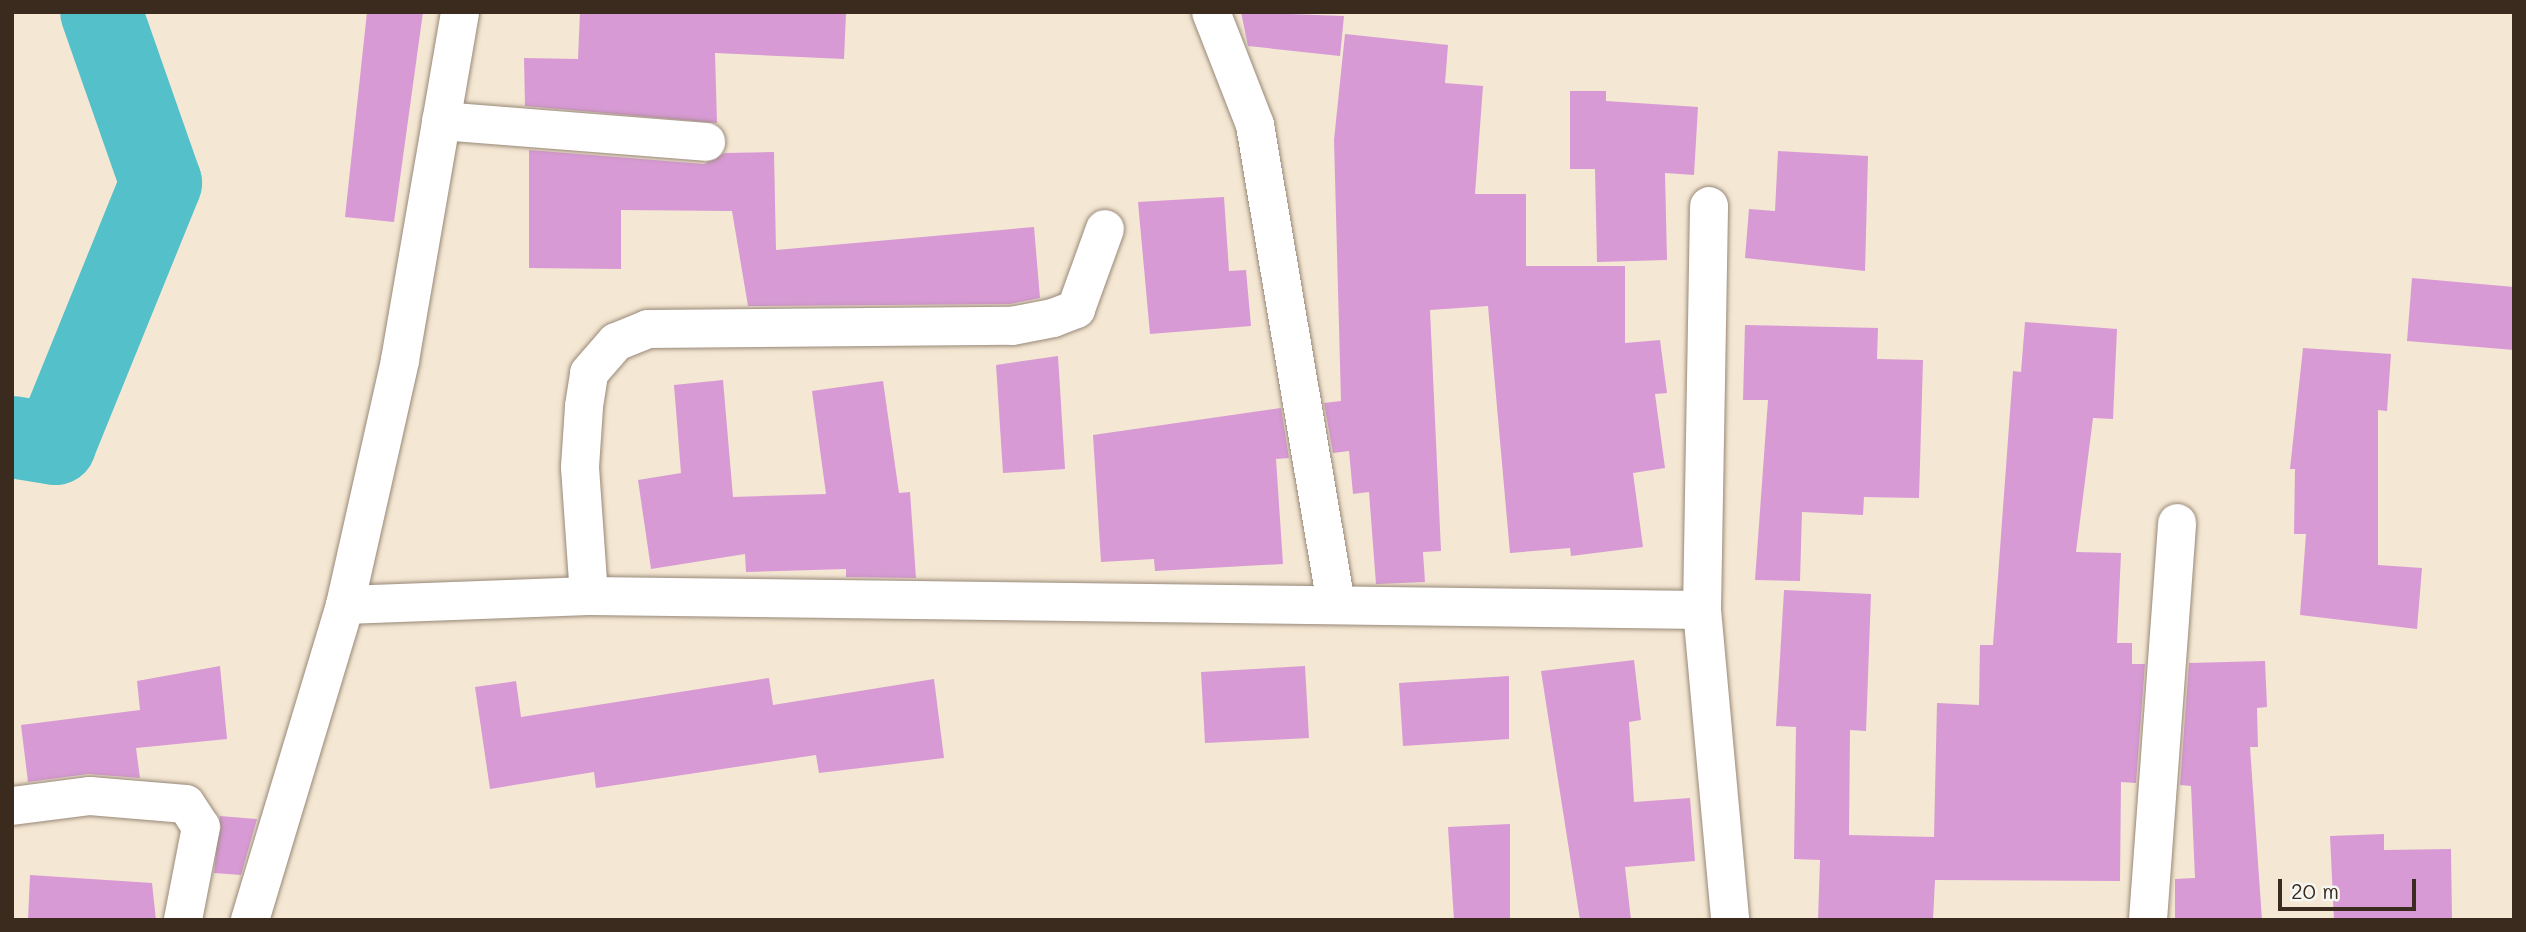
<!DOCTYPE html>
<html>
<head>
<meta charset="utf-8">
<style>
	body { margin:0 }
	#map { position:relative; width:2526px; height:932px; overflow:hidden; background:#f4e7d3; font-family:Mali,sans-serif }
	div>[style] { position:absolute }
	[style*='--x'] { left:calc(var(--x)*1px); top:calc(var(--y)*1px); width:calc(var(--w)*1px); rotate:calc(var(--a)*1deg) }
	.river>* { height:82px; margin:-41px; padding:0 41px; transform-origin:41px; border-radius:41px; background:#53c0ca }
	.building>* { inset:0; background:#d79ad5 }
	.roads { filter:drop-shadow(0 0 2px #988878) drop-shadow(0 0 2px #988878) }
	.minor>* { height:38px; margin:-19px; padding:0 19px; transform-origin:19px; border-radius:19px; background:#fff }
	span { translate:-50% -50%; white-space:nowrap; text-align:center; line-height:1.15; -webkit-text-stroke:5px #f6f6f2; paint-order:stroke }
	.frame { position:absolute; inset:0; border:14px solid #3b2a1e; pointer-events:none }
	.scale { position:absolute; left:2278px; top:879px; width:138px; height:32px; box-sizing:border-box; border:4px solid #3b2a1e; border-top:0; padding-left:9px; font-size:21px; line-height:24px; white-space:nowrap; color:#3b2a1e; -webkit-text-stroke:5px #f6f6f2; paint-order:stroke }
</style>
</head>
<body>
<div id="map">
	<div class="river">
		<div style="--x:12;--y:437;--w:44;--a:9.2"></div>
		<div style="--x:55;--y:444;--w:282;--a:-67.9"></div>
		<div style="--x:161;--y:183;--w:181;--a:-109.3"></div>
	</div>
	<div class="building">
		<div style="clip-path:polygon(367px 12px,423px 12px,394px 222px,345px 217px)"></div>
		<div style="clip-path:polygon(580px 12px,846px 13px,844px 59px,715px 53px,717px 123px,525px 106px,524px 58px,578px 59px)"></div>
		<div style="clip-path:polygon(1241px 12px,1344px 16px,1340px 56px,1248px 46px)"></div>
		<div style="clip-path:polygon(1345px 34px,1448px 45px,1445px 83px,1483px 86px,1475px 194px,1526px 194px,1526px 266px,1625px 266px,1625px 343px,1660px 340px,1667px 393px,1655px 394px,1665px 468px,1633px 473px,1643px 547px,1571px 556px,1570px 548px,1510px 553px,1488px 306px,1430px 310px,1441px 551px,1423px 552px,1425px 582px,1376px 584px,1369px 492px,1353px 494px,1349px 451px,1333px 453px,1324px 403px,1341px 401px,1334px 140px)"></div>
		<div style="clip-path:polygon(1570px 91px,1606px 91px,1606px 101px,1698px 107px,1694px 175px,1665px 173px,1667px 260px,1597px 262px,1595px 169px,1570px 169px)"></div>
		<div style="clip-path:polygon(529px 150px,704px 164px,725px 153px,774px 152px,776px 250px,1034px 227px,1040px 298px,1010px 304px,748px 306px,732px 211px,621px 210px,621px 269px,529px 268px)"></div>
		<div style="clip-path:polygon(1778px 151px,1868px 156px,1865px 271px,1745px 258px,1749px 209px,1775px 211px)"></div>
		<div style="clip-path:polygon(1224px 197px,1229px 271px,1246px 270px,1251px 326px,1150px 334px,1138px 202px)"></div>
		<div style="clip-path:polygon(2412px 278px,2514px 287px,2514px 350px,2407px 341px)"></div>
		<div style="clip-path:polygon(2025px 322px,2117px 329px,2113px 419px,2093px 418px,2076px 552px,2121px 553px,2117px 643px,2132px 643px,2132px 664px,2145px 664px,2136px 783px,2121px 782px,2120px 881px,1935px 880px,1933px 920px,1818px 920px,1820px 860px,1794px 859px,1796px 727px,1776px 726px,1784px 590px,1871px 594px,1866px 731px,1850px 730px,1849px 835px,1934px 837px,1937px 703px,1979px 705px,1980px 645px,1993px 645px,2013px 371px,2021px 372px)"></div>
		<div style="clip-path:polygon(1745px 325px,1878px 328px,1877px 359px,1923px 360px,1919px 498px,1864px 497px,1863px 515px,1802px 512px,1800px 581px,1755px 580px,1768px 400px,1743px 400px)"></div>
		<div style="clip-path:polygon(2303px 348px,2391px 354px,2387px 411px,2378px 410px,2378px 565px,2422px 568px,2417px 629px,2300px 615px,2306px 534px,2294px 534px,2295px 469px,2290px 469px)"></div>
		<div style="clip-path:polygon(1058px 356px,1065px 469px,1003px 473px,996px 365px)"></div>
		<div style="clip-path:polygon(723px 380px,733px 497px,826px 494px,812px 391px,883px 381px,899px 493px,910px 492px,916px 578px,846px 577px,846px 569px,746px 572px,745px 554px,651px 569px,638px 480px,681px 473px,674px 385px)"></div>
		<div style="clip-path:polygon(1281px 408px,1289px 458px,1276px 459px,1283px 564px,1155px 571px,1154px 559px,1101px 562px,1093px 435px)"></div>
		<div style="clip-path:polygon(1634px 660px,1641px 720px,1629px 722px,1634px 802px,1690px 798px,1695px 861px,1625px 867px,1631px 920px,1580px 920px,1541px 671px)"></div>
		<div style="clip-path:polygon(2265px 661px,2267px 707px,2257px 708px,2258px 747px,2250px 747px,2262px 920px,2175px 920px,2175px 879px,2195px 878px,2191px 786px,2180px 785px,2189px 663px)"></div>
		<div style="clip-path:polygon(220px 666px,227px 739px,136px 748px,140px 778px,88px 774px,28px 782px,21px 725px,140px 710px,137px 681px)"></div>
		<div style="clip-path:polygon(1305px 666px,1309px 738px,1205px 743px,1201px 672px)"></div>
		<div style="clip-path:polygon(1509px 676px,1509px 739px,1403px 746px,1399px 683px)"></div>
		<div style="clip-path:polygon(769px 678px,773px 705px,934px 679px,944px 758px,819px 773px,816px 755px,596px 788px,594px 772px,490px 789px,475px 687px,516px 681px,521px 717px)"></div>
		<div style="clip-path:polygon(220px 816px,257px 819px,241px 875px,214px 873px)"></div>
		<div style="clip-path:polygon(1510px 824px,1510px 920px,1454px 920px,1448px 827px)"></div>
		<div style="clip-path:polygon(2384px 834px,2384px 850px,2451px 849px,2452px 920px,2334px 920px,2330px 836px)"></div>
		<div style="clip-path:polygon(30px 875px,152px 883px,156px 920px,28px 920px)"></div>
	</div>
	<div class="roads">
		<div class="minor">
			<div style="--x:1211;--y:12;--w:121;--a:68.7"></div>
			<div style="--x:1255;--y:125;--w:486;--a:80.4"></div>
			<div style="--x:441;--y:121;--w:266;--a:4.5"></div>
			<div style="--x:589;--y:596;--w:129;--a:-94"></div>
			<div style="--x:580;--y:467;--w:61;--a:-86.2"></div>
			<div style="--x:584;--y:406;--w:33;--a:-81"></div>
			<div style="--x:589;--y:373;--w:41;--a:-48.9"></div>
			<div style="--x:616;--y:342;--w:35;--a:-22"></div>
			<div style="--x:648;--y:329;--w:364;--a:-0.5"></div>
			<div style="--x:1012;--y:326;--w:42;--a:-11"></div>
			<div style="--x:1053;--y:318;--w:25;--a:-21"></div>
			<div style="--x:1076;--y:309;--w:85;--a:-70.1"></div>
			<div style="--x:345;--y:605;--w:244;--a:-2.1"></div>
			<div style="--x:589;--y:596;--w:1113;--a:0.72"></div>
			<div style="--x:1702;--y:610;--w:311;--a:84.8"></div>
			<div style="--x:1702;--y:610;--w:404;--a:-89"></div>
			<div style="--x:12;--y:806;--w:79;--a:-7.3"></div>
			<div style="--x:90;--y:796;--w:96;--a:4.8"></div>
			<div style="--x:186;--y:804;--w:27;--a:57"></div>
			<div style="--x:201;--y:827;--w:95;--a:101"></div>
			<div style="--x:250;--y:920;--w:329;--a:-73.2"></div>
			<div style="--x:345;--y:605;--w:251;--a:-77.3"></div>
			<div style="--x:400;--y:360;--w:353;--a:-80.2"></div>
			<div style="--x:2148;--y:920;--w:398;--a:-85.8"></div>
		</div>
	</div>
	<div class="frame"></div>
	<div class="scale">20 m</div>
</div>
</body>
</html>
